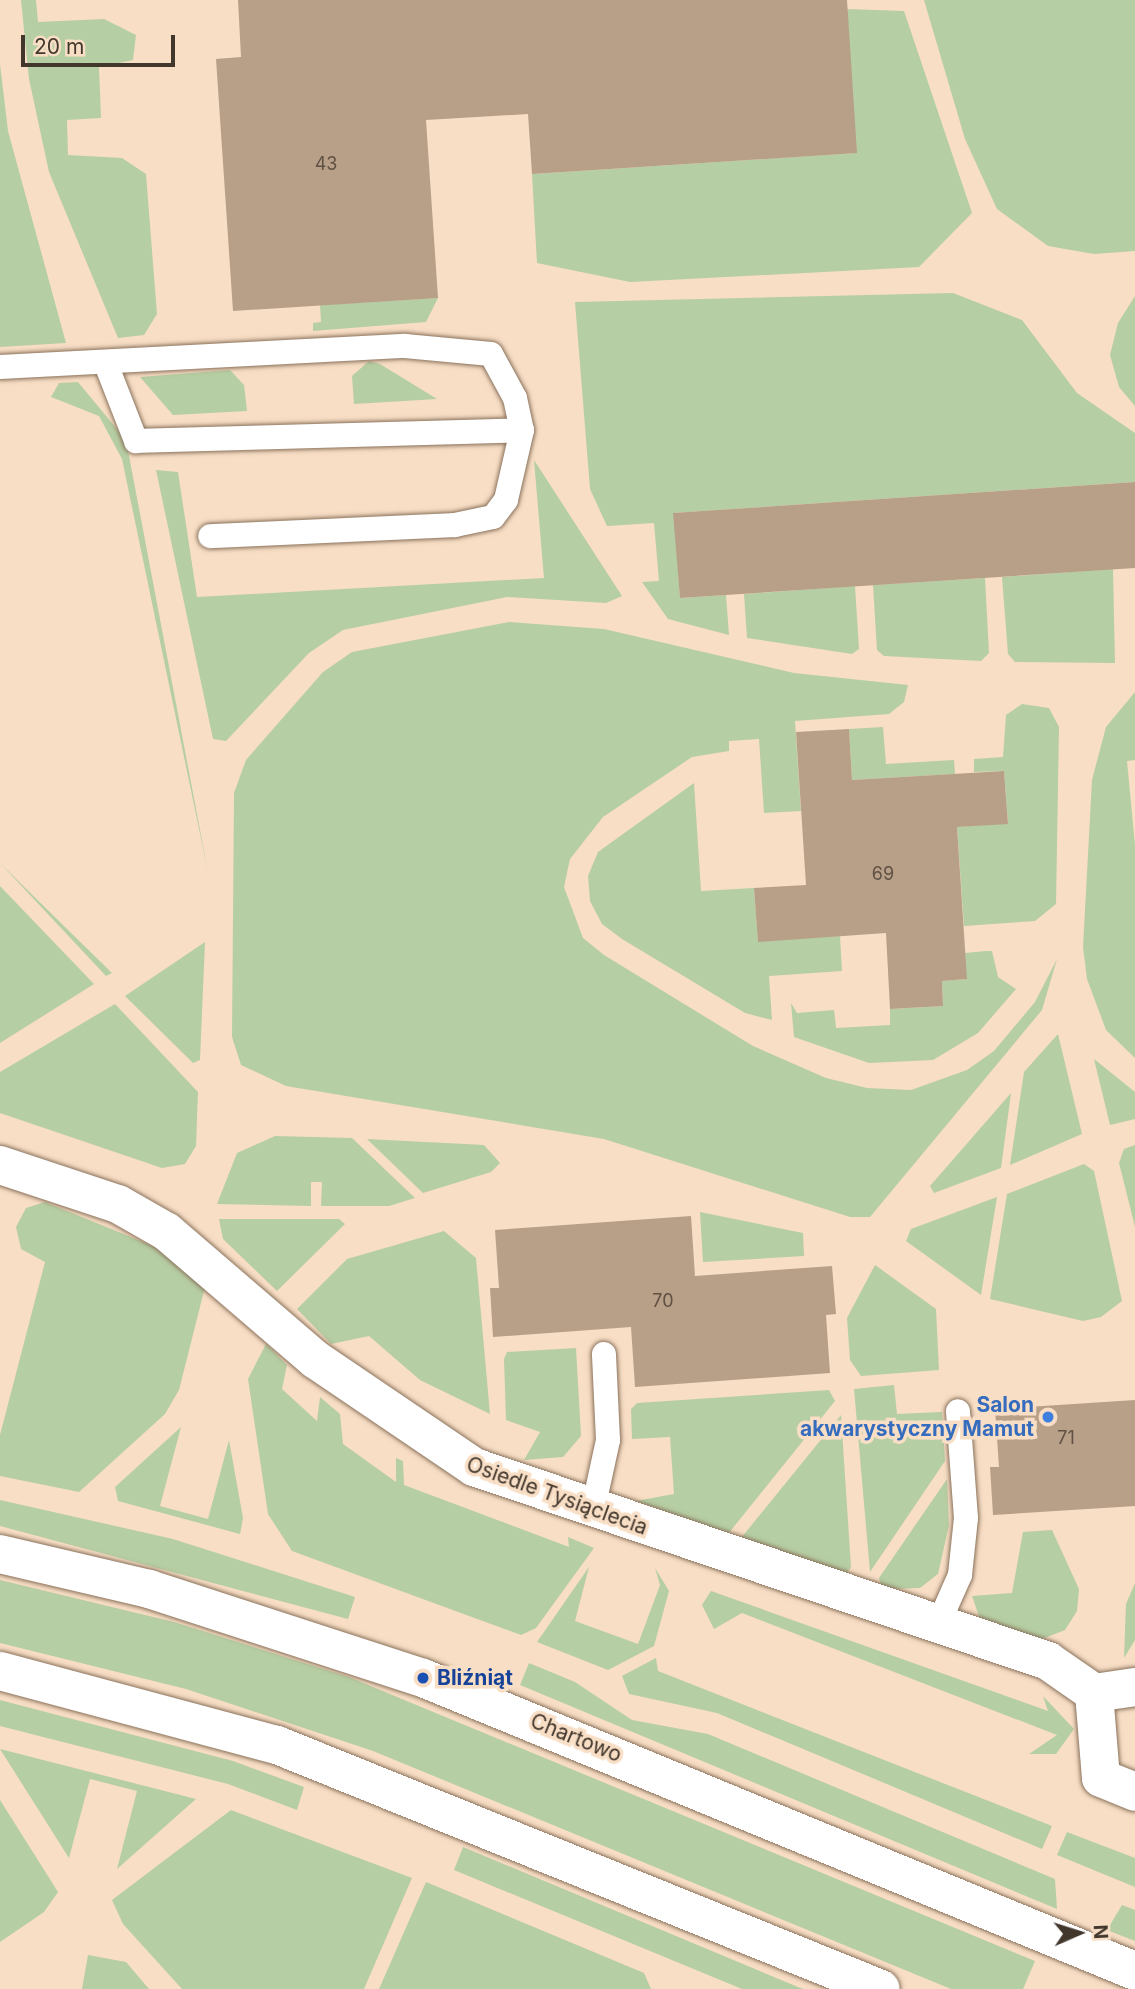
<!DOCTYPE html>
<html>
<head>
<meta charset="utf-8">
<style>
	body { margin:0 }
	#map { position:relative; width:1135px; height:1989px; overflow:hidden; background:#f8dec5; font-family:Inter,sans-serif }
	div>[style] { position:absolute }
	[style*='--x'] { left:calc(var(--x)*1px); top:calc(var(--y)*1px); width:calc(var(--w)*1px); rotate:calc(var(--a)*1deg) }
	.green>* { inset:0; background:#b6cea3 }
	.building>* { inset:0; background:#b89f87 }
	.roads { filter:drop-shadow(0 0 2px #8a725c) drop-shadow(0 0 2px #8a725c) }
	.service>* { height:24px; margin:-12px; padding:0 12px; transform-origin:12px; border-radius:12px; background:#fff }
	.minor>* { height:38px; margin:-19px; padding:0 19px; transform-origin:19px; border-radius:19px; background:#fff }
	.tertiary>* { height:38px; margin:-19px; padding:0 19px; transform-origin:19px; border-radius:19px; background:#fff }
	.dots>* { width:19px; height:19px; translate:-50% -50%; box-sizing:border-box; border:4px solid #f8dec5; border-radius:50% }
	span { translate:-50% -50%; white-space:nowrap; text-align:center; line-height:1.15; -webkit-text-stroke:7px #f8dec5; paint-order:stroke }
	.number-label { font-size:18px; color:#605144 }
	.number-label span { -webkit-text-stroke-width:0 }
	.shop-label { font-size:21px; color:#366cbe; font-weight:700 }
	.right { translate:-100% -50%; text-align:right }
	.street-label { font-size:21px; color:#42372d }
	.transit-label { font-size:21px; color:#164399; font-weight:700 }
	.left { translate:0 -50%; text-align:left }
	.north { position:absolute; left:1044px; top:1898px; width:70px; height:70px; -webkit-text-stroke:5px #f8dec5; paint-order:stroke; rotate:87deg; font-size:19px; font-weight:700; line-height:28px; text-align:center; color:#42372d }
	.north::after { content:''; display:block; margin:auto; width:24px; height:32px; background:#42372d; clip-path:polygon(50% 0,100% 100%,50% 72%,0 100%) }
	.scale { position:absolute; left:21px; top:35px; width:154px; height:32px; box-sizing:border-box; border:4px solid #42372d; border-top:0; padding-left:9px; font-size:21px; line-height:24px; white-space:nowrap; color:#42372d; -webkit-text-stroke:5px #f8dec5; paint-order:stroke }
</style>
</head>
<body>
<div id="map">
	<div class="green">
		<div style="clip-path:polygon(21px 0,36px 0,38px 22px,104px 19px,136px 35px,133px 60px,99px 67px,101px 118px,67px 120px,68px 155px,122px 158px,146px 174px,157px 314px,144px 335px,118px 338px,49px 172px,29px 79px)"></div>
		<div style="clip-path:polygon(924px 0,1135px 0,1135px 251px,1094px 254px,1048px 246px,997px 209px,965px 139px)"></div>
		<div style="clip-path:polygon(847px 9px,904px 11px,972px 213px,919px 267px,630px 282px,537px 263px,532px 174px,856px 153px)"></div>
		<div style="clip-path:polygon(0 64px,8px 131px,66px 343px,0 347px)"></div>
		<div style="clip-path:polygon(953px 293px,1022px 320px,1077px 393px,1135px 433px,1135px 482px,674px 513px,680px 598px,726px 595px,729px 635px,668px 619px,642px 582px,659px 581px,654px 523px,607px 526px,590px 489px,575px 302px)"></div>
		<div style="clip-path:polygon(1135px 296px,1135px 406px,1119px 387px,1110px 355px,1118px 323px)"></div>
		<div style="clip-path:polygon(438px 298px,426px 322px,313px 331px,313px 323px,321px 322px,320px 305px)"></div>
		<div style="clip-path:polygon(369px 361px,380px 364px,437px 399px,354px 404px,352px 376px)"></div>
		<div style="clip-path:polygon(230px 370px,244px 385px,247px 411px,173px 415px,140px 377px)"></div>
		<div style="clip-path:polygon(78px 382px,126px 440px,208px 872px,122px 459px,99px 416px,51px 397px,59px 383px)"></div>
		<div style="clip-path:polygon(534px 460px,622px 596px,606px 603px,507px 597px,343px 630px,309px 653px,226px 741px,213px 739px,156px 470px,178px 472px,197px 597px,544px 578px)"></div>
		<div style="clip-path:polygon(1113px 569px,1115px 663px,1015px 662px,1008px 654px,1002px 577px)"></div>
		<div style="clip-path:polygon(985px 578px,989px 653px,981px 661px,884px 656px,877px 650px,873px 585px)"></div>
		<div style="clip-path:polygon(855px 586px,859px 649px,852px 654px,747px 638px,744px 594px)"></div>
		<div style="clip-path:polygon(509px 622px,604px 629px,794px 673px,908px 685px,904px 702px,889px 714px,795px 721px,801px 811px,764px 813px,759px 739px,729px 741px,729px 751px,692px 757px,603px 817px,570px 859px,564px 887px,583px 938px,604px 955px,753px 1046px,826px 1078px,867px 1088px,911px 1090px,967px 1070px,994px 1051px,1035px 1002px,1057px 959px,1042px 1010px,870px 1217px,850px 1217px,604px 1139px,286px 1086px,241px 1065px,232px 1037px,234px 793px,246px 760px,323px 672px,352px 652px)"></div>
		<div style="clip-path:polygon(1135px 692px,1135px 760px,1127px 761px,1135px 845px,1135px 1058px,1106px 1030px,1087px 979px,1083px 947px,1092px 780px,1106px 727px)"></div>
		<div style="clip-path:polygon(1022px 704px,1049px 708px,1059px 727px,1056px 904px,1035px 921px,964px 926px,957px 827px,1008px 823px,1004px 771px,974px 772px,974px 759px,1003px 757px,1006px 715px)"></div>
		<div style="clip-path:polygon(883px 727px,886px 764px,954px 760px,955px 774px,852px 780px,849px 729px)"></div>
		<div style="clip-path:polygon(694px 783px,701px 891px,754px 888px,758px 941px,840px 936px,842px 971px,769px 976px,772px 1020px,745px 1013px,622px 939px,602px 924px,590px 901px,588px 876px,598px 852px)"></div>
		<div style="clip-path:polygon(0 863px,65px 927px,112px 973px,106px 976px)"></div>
		<div style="clip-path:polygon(0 886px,94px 984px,0 1043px)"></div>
		<div style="clip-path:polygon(205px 942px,200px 1060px,193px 1063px,125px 996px)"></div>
		<div style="clip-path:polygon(986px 951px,992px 951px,998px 977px,1016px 989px,978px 1033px,933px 1060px,869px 1063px,794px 1037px,791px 1003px,797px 1013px,834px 1010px,836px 1028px,890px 1025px,890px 1009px,943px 1006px,942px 981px,966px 979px,965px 953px)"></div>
		<div style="clip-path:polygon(115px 1004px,198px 1092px,196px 1146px,185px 1164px,162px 1168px,0 1113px,0 1072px)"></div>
		<div style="clip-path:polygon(1058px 1034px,1082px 1134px,1010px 1165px,1024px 1072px)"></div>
		<div style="clip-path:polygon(1094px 1059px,1135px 1092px,1135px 1119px,1110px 1125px)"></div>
		<div style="clip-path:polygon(1011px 1093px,1001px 1168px,934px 1193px,930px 1186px)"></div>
		<div style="clip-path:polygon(275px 1136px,352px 1138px,415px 1198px,389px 1206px,321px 1206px,322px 1182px,311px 1182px,311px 1206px,217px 1204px,237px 1153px)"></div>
		<div style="clip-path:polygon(367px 1139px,484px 1145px,500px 1163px,491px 1172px,423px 1193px)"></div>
		<div style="clip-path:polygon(1135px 1145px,1135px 1227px,1119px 1163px,1124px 1149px)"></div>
		<div style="clip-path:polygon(1084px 1164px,1094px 1171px,1122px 1301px,1101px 1317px,1083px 1321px,990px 1299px,1007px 1194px)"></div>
		<div style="clip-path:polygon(997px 1197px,981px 1295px,906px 1241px,911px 1229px)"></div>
		<div style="clip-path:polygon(45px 1202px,153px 1246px,205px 1287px,179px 1390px,165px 1414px,79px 1492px,0 1476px,0 1435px,45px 1262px,21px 1249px,16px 1227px,26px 1208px)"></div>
		<div style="clip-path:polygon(700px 1212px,803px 1233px,804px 1256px,703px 1262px)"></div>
		<div style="clip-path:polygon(219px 1219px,339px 1219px,345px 1224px,277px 1291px,223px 1239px)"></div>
		<div style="clip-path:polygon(444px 1231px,476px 1258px,490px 1414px,420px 1380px,369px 1336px,331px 1344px,297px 1309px,347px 1259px)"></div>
		<div style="clip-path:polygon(875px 1265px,936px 1309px,939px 1370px,861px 1376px,850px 1360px,847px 1318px)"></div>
		<div style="clip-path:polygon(266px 1344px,287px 1365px,282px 1389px,317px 1421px,320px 1397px,340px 1414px,343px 1444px,396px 1482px,396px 1458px,403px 1461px,404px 1485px,569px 1547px,568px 1537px,594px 1548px,536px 1628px,521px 1635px,292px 1551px,268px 1514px,248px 1379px)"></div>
		<div style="clip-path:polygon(576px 1348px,581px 1436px,563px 1457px,524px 1460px,540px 1432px,506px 1420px,504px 1359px,507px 1352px)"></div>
		<div style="clip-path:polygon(894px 1385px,897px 1414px,942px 1412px,945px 1461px,870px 1572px,854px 1389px)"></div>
		<div style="clip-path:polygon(829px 1390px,835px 1401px,728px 1534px,636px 1501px,674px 1494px,670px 1437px,632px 1439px,631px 1409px,637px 1403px)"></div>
		<div style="clip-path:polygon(841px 1415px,851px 1567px,845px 1576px,741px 1538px)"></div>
		<div style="clip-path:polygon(181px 1427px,160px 1506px,208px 1519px,229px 1440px,243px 1518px,240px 1534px,118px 1501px,115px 1487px)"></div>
		<div style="clip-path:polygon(947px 1479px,949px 1525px,938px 1574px,920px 1588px,882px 1589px,879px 1578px)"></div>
		<div style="clip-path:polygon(0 1500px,173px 1539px,355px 1597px,348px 1619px,0 1526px)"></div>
		<div style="clip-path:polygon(1052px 1530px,1079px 1589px,1077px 1611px,1065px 1630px,1037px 1641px,980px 1619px,972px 1596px,1012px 1593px,1023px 1532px)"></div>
		<div style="clip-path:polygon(589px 1567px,575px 1621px,638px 1644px,660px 1585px,655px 1568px,669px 1591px,654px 1646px,608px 1670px,537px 1642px)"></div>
		<div style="clip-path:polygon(0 1580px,174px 1622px,349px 1677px,1035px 1961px,1023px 1989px,951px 1989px,373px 1751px,186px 1689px,0 1643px)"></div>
		<div style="clip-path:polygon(1135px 1583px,1135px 1640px,1124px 1658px,1126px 1604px)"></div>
		<div style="clip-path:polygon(711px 1591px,1048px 1711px,1043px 1696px,1074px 1729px,1056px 1754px,1029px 1754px,1057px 1735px,742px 1613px,714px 1629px,702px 1605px)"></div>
		<div style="clip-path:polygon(656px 1658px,658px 1671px,1052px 1826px,1042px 1849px,717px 1713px,629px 1694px,622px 1676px)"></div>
		<div style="clip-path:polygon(529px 1663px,575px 1682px,632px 1720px,708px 1734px,1055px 1879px,1057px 1909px,520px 1685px)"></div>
		<div style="clip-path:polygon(0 1700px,233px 1761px,304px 1787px,297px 1810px,228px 1784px,0 1726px)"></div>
		<div style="clip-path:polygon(0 1749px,196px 1799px,117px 1869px,137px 1791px,90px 1779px,69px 1858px)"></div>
		<div style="clip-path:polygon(0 1800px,58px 1892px,44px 1912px,0 1942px)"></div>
		<div style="clip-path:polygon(231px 1810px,412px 1878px,364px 1989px,182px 1989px,123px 1924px,112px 1900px)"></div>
		<div style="clip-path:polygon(1067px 1832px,1135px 1858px,1135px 1887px,1057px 1855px)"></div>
		<div style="clip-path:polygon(463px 1847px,798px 1987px,804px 1989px,742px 1989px,454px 1870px)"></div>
		<div style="clip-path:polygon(426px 1882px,644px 1973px,651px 1989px,379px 1989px)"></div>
		<div style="clip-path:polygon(1122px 1905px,1135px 1910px,1135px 1941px,1107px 1930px)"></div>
		<div style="clip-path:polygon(88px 1955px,126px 1962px,149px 1989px,82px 1989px)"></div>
	</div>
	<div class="building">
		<div style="clip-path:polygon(238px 0,847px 0,857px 153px,532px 174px,528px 114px,426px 120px,438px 298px,233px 311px,216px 59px,241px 57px)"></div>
		<div style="clip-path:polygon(1135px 482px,1135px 568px,680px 598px,673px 513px)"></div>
		<div style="clip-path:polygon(849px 729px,852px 780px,1004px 771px,1008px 824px,957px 827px,967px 979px,942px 981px,943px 1006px,890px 1009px,886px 933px,758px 942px,754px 888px,806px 885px,796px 732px)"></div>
		<div style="clip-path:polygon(691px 1216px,695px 1276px,832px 1266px,836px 1314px,826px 1315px,830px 1373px,635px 1387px,631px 1327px,493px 1337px,490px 1288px,499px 1288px,495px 1230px)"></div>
		<div style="clip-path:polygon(1135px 1400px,1135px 1506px,993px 1515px,990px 1467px,999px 1467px,995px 1409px)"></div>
	</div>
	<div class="roads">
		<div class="service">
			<div style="--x:106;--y:364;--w:83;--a:68.7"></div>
			<div style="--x:136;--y:441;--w:386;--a:-1.6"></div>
			<div style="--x:0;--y:367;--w:406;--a:-3"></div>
			<div style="--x:405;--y:346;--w:86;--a:5.3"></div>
			<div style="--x:491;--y:354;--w:50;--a:61.4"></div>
			<div style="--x:515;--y:398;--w:33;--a:78"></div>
			<div style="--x:522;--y:430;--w:72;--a:102.9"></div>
			<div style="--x:506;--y:500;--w:21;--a:127"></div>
			<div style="--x:493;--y:517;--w:39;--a:168"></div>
			<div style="--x:455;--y:525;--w:245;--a:177.4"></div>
			<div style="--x:593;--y:1509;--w:71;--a:-77.7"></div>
			<div style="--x:608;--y:1440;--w:86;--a:-92.7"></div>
			<div style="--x:937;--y:1627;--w:57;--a:-66.1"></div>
			<div style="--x:960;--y:1575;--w:57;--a:-84"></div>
			<div style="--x:966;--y:1518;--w:107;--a:-94.3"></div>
		</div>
		<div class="minor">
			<div style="--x:0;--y:1165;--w:124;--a:18.3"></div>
			<div style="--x:118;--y:1204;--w:56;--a:29.7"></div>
			<div style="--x:167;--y:1232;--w:196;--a:40.7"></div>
			<div style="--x:316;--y:1360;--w:191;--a:34.1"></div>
			<div style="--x:474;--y:1467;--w:606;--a:18.67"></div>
			<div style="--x:1048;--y:1661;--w:56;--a:34.8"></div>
			<div style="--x:1094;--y:1693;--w:41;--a:-8.3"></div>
			<div style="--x:1094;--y:1693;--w:85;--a:85.3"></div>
			<div style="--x:1101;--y:1778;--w:37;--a:22"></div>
		</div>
		<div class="tertiary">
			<div style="--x:0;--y:1554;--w:153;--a:13.2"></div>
			<div style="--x:149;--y:1589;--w:288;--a:18"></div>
			<div style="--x:423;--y:1678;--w:770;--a:22.37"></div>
			<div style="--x:0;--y:1671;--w:287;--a:15"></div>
			<div style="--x:277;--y:1745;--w:651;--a:22"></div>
		</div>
	</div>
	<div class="dots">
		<div style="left:1048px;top:1417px;background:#3f7fe0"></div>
		<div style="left:423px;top:1678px;background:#1a4fb4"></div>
	</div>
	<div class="number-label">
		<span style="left:326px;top:164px">43</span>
		<span style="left:883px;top:874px">69</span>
		<span style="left:663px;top:1301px">70</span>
		<span style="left:1066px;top:1438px">71</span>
	</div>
	<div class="shop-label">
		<span class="right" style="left:1034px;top:1417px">Salon<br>akwarystyczny Mamut</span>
	</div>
	<div class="street-label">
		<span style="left:557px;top:1496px;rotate:20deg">Osiedle Tysiąclecia</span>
		<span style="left:576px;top:1738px;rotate:22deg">Chartowo</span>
	</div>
	<div class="transit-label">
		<span class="left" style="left:437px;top:1678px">Bliźniąt</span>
	</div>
	<div class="north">N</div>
	<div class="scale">20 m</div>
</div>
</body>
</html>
